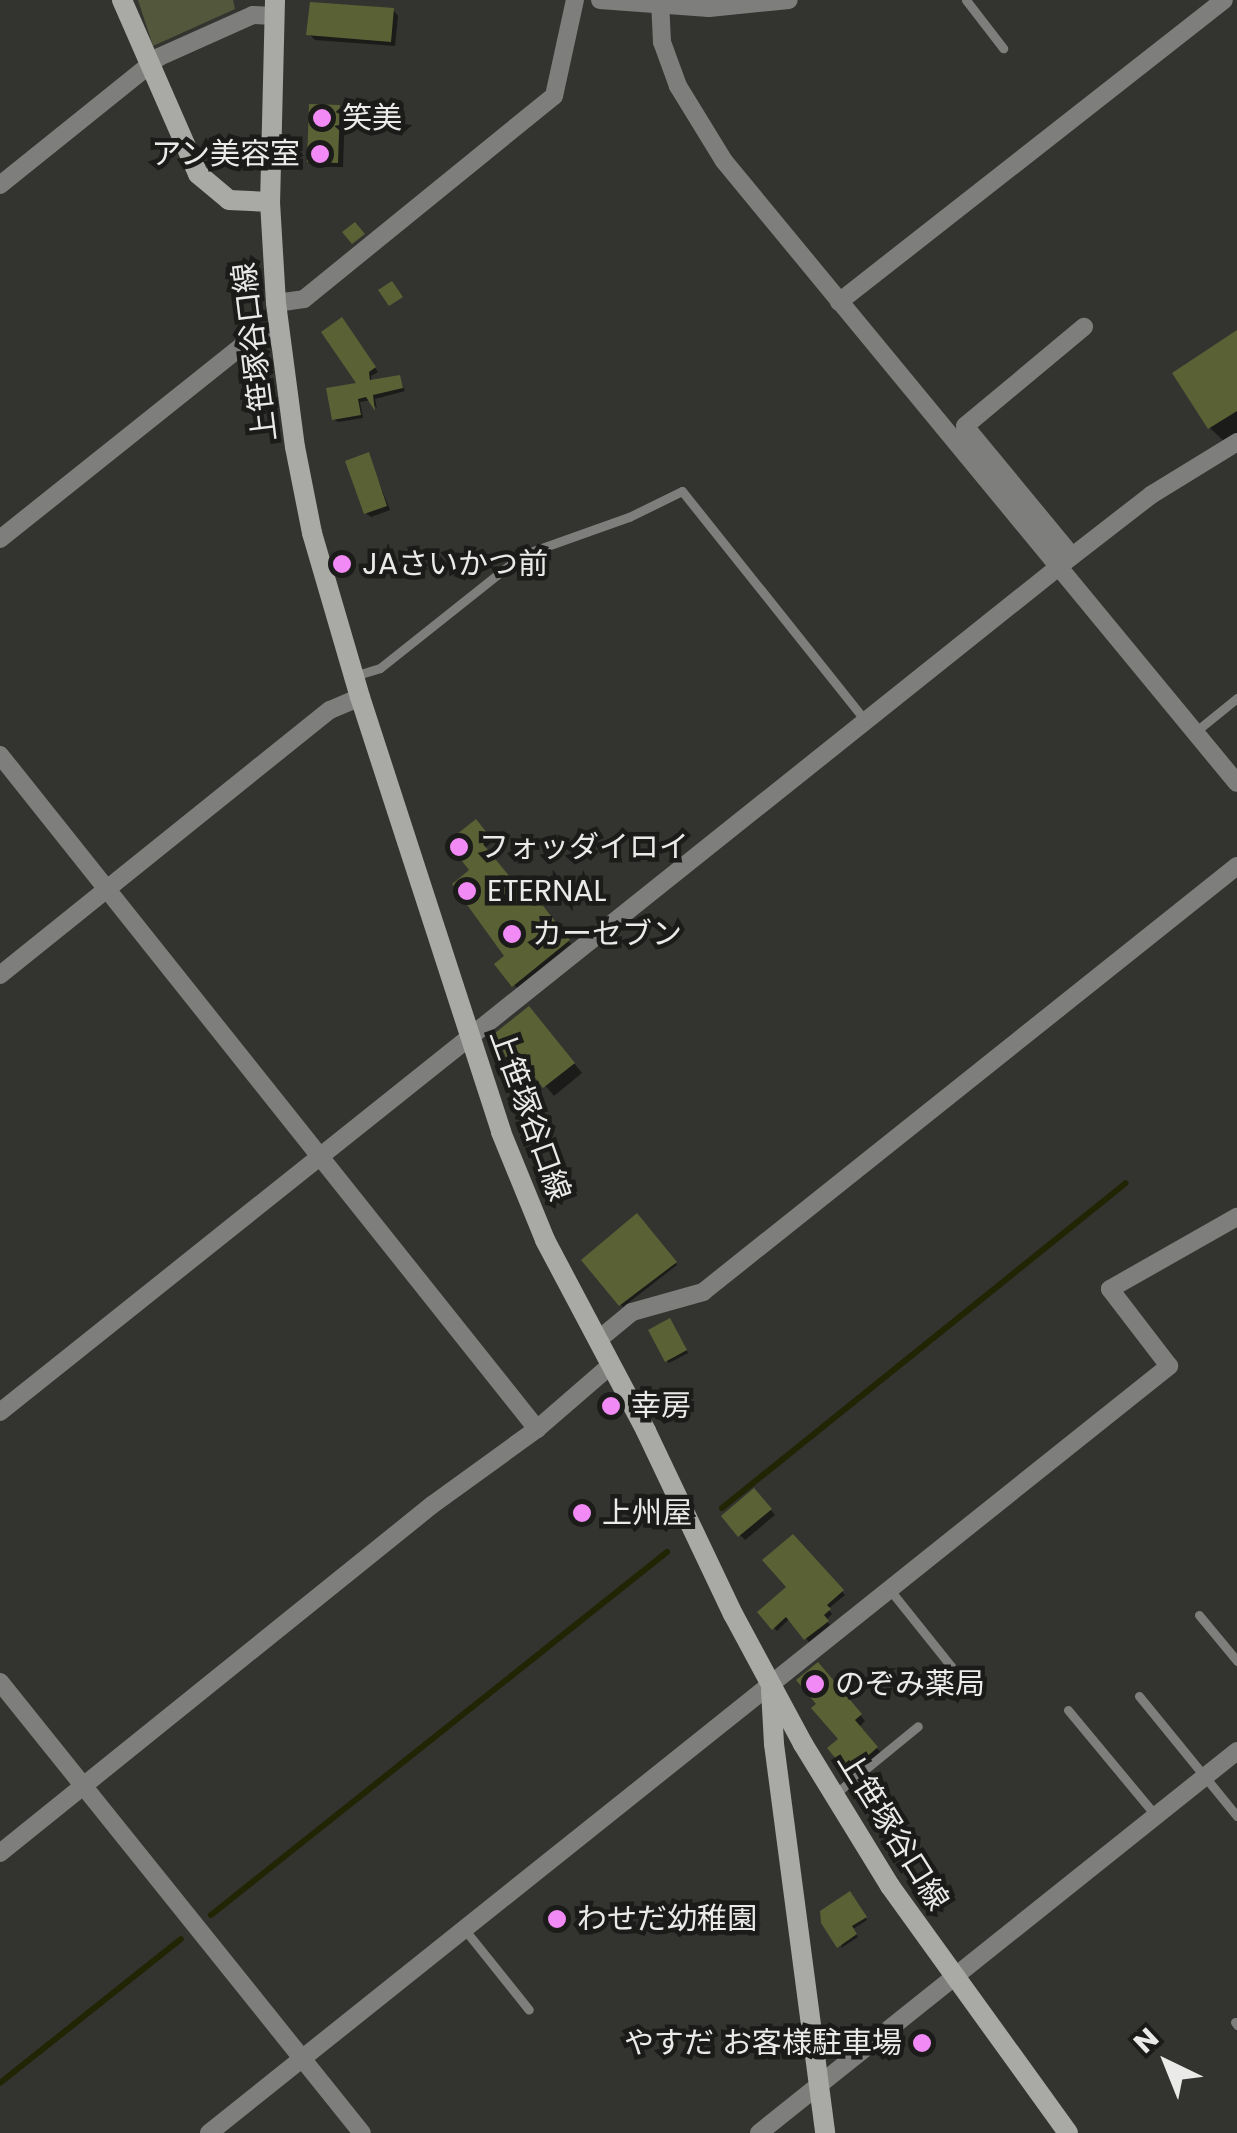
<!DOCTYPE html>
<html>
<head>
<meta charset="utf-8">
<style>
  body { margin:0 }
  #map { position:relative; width:1237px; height:2133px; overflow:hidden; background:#333430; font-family:Poppins,"Noto Sans JP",sans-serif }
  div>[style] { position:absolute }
  .green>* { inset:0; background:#53573b }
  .shadow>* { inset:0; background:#0007 }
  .stream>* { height:6px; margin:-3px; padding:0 3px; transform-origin:3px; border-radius:3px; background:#212504 }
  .building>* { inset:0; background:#5a6134 }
  .lane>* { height:9px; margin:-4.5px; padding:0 4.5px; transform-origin:4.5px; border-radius:4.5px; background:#7e7f7d }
  .street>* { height:18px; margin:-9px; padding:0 9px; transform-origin:9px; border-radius:9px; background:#7e7f7d }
  .secondary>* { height:20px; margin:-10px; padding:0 10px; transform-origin:10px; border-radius:10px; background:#a9a9a6 }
  .dots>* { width:28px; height:28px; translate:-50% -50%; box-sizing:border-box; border:5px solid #1b1b19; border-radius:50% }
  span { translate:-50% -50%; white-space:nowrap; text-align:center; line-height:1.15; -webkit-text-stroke:9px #1b1b19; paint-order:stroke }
  .poi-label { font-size:30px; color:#eaebe8 }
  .left { translate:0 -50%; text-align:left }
  .right { translate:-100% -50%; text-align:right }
  .street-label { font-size:30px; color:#eaebe8 }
  .north { position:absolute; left:1117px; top:2013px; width:100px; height:100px; -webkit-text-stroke:8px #1b1b19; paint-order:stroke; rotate:317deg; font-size:28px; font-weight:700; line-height:40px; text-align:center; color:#eaebe8 }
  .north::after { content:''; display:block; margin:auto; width:35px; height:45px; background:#eaebe8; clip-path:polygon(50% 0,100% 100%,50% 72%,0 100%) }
</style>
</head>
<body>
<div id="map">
  <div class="green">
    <div style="clip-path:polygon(138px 0,233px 0,235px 9px,153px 46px)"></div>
  </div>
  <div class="shadow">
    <div style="clip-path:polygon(393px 10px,398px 16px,395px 46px,315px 40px,309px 34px)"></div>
    <div style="clip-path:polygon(339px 107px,345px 113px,343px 167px,315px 167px,310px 161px)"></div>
    <div style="clip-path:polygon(345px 324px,378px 372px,371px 376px,372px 382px,399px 378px,405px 391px,375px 399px,377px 409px,371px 400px,360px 402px,363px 418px,338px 422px,334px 419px,360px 384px)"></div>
    <div style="clip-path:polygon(1237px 333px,1237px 441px,1229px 446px,1210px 428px)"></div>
    <div style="clip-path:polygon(368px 455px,390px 510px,371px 517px,366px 513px)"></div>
    <div style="clip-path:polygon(475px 822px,492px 842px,484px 849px,515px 886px,524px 885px,571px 944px,517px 988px,498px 964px,507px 956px,473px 870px)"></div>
    <div style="clip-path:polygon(538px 1018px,582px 1073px,554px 1096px,528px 1065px,521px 1073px,512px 1064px,498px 1034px)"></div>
    <div style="clip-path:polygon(637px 1217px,677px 1265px,623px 1307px,584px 1261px)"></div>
    <div style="clip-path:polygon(672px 1323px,688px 1353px,669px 1363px,667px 1361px)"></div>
    <div style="clip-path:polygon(760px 1497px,775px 1515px,745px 1540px,740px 1535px)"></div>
    <div style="clip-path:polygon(792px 1537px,845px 1595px,828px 1609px,832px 1614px,826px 1620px,830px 1625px,809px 1642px,790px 1618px,777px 1631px,760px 1613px,789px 1587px)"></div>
    <div style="clip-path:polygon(824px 1671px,865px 1721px,859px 1727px,882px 1754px,862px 1771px,856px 1764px,849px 1770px,831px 1749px,841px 1740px,819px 1705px)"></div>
    <div style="clip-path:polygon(852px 1896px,867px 1920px,853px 1929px,858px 1937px,841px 1948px)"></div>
  </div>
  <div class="stream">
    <div style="left:722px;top:1508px;width:518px;rotate:-38.82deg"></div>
    <div style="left:211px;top:1915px;width:583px;rotate:-38.52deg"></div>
    <div style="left:0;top:2083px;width:231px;rotate:-38.5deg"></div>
  </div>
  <div class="building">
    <div style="clip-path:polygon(310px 2px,394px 8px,391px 42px,306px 35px)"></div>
    <div style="clip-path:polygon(309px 104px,340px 105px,338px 163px,307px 162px)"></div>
    <div style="clip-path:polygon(355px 222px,365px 234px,352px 244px,342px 232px)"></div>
    <div style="clip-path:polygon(392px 281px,403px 297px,389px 306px,378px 290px)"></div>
    <div style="clip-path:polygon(342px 317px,376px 367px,369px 372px,370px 380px,400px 375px,403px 388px,373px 395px,375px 411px,366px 397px,358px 399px,361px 415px,332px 420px,326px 388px,356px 383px,321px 332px)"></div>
    <div style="clip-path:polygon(1237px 330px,1237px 411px,1208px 429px,1172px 373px)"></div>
    <div style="clip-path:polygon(369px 452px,387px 506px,364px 514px,345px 461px)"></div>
    <div style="clip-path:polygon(476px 819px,491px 838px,483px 844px,515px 883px,521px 878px,570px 940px,512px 987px,494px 964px,504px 956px,452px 884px,469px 870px,447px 842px)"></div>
    <div style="clip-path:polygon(529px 1006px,575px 1063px,543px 1088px,519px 1057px,510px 1066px,495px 1033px)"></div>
    <div style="clip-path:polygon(637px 1213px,677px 1262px,619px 1306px,581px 1260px)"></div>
    <div style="clip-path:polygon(670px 1318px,687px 1350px,665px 1362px,648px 1330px)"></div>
    <div style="clip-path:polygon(754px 1488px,772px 1509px,738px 1537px,721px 1516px)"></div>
    <div style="clip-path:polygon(793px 1534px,844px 1590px,827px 1605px,831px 1609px,824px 1615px,829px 1621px,804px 1640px,786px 1617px,772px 1630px,757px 1612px,786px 1587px,762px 1560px)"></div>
    <div style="clip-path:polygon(818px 1662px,862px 1714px,855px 1720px,878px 1747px,855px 1767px,849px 1760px,842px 1766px,827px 1748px,838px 1739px,811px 1708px,816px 1704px,796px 1680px)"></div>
    <div style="clip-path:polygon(850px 1891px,867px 1917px,852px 1926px,857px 1934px,837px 1948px,821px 1923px,820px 1911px)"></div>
  </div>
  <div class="lane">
    <div style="left:966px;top:0;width:61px;rotate:52.4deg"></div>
    <div style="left:354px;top:676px;width:27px;rotate:-17deg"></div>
    <div style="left:380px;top:668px;width:181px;rotate:-38.5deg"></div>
    <div style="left:522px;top:555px;width:114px;rotate:-19.6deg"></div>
    <div style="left:629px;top:517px;width:59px;rotate:-26.1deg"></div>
    <div style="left:682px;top:491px;width:293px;rotate:51.4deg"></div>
    <div style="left:1195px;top:732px;width:54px;rotate:-39deg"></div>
    <div style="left:890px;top:1590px;width:122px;rotate:51.3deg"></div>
    <div style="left:1199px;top:1615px;width:60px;rotate:50.4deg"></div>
    <div style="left:1139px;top:1696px;width:155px;rotate:50.8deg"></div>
    <div style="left:1068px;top:1710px;width:138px;rotate:50.3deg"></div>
    <div style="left:835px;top:1794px;width:107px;rotate:-39.3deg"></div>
    <div style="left:465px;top:1930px;width:102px;rotate:51.3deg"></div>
    <div style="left:1235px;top:2022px;width:4px;rotate:56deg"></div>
  </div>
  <div class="street">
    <div style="left:600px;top:0;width:109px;rotate:4.2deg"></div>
    <div style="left:709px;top:8px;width:80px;rotate:-5.7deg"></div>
    <div style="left:660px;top:0;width:42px;rotate:87.3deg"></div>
    <div style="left:662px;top:42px;width:47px;rotate:70deg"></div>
    <div style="left:678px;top:86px;width:88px;rotate:58.5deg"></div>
    <div style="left:724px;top:161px;width:806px;rotate:50.49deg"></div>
    <div style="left:0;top:185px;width:204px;rotate:-38.8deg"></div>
    <div style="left:159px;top:57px;width:103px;rotate:-24.1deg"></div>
    <div style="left:253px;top:15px;width:21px;rotate:3deg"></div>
    <div style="left:839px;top:302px;width:489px;rotate:-38.1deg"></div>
    <div style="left:276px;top:303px;width:28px;rotate:-8deg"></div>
    <div style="left:304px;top:299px;width:322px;rotate:-39.1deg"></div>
    <div style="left:554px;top:96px;width:98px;rotate:-77.7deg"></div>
    <div style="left:0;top:539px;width:319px;rotate:-38.6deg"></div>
    <div style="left:249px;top:340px;width:31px;rotate:-4deg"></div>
    <div style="left:1072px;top:556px;width:168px;rotate:-129.5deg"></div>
    <div style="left:965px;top:426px;width:155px;rotate:-39.8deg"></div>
    <div style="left:0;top:755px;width:862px;rotate:51.45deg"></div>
    <div style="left:0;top:975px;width:423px;rotate:-38.8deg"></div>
    <div style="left:330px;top:710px;width:33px;rotate:-23deg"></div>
    <div style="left:598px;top:1340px;width:44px;rotate:-39.5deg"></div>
    <div style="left:632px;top:1312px;width:74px;rotate:-15.7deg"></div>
    <div style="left:703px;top:1292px;width:683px;rotate:-38.58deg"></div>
    <div style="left:0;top:1412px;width:1364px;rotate:-38.6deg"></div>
    <div style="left:1066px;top:561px;width:108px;rotate:-37.8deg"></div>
    <div style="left:1151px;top:495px;width:101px;rotate:-31.6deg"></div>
    <div style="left:0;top:1682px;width:578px;rotate:51.25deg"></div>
    <div style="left:0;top:1853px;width:555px;rotate:-38.85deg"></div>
    <div style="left:432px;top:1505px;width:130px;rotate:-35.9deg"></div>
    <div style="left:537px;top:1429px;width:98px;rotate:-40.9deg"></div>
    <div style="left:209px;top:2133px;width:1229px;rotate:-38.62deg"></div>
    <div style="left:1169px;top:1366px;width:97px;rotate:-127.5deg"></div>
    <div style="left:1110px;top:1289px;width:146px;rotate:-29.6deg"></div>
    <div style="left:759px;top:2133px;width:612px;rotate:-38.63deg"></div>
  </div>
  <div class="secondary">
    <div style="left:122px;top:0;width:190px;rotate:66.4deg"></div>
    <div style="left:198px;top:174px;width:40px;rotate:40deg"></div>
    <div style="left:229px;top:200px;width:41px;rotate:2.8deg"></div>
    <div style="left:275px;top:0;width:202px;rotate:91.4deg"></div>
    <div style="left:270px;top:202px;width:101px;rotate:86.6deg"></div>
    <div style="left:276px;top:303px;width:145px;rotate:82.5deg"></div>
    <div style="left:295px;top:447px;width:88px;rotate:78.8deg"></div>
    <div style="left:312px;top:533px;width:171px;rotate:73.7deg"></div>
    <div style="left:360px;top:697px;width:457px;rotate:72deg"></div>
    <div style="left:501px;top:1132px;width:117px;rotate:67.8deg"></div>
    <div style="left:545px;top:1240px;width:216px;rotate:62.1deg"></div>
    <div style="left:646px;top:1431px;width:203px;rotate:64.6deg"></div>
    <div style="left:733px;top:1614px;width:148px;rotate:61.7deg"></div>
    <div style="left:803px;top:1744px;width:167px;rotate:58.5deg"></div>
    <div style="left:890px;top:1886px;width:304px;rotate:54.2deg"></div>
    <div style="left:771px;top:1690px;width:54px;rotate:86.8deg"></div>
    <div style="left:774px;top:1744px;width:392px;rotate:82.5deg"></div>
  </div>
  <div class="dots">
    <div style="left:322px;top:118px;background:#f18af4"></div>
    <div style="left:320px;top:154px;background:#f18af4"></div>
    <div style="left:342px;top:564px;background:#f18af4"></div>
    <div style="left:459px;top:847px;background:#f18af4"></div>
    <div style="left:467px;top:891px;background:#f18af4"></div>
    <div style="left:512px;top:934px;background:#f18af4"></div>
    <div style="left:611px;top:1406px;background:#f18af4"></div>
    <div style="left:582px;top:1513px;background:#f18af4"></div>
    <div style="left:815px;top:1684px;background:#f18af4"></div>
    <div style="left:557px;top:1919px;background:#f18af4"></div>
    <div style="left:922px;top:2043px;background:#f18af4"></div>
  </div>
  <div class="poi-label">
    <span class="left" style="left:342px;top:118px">笑美</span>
    <span class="right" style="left:300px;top:154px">アン美容室</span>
    <span class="left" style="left:362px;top:564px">JAさいかつ前</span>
    <span class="left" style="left:479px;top:847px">フォッダイロイ</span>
    <span class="left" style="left:487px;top:891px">ETERNAL</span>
    <span class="left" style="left:532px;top:934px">カーセブン</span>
    <span class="left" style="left:631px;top:1406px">幸房</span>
    <span class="left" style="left:602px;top:1513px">上州屋</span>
    <span class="left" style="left:835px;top:1684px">のぞみ薬局</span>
    <span class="left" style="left:577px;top:1919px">わせだ幼稚園</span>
    <span class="right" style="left:902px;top:2043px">やすだ お客様駐車場</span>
  </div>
  <div class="street-label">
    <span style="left:255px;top:352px;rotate:-97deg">上笹塚谷口線</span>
    <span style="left:530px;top:1115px;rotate:70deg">上笹塚谷口線</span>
    <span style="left:893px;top:1831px;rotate:58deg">上笹塚谷口線</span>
  </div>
  <div class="north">N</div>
</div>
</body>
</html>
